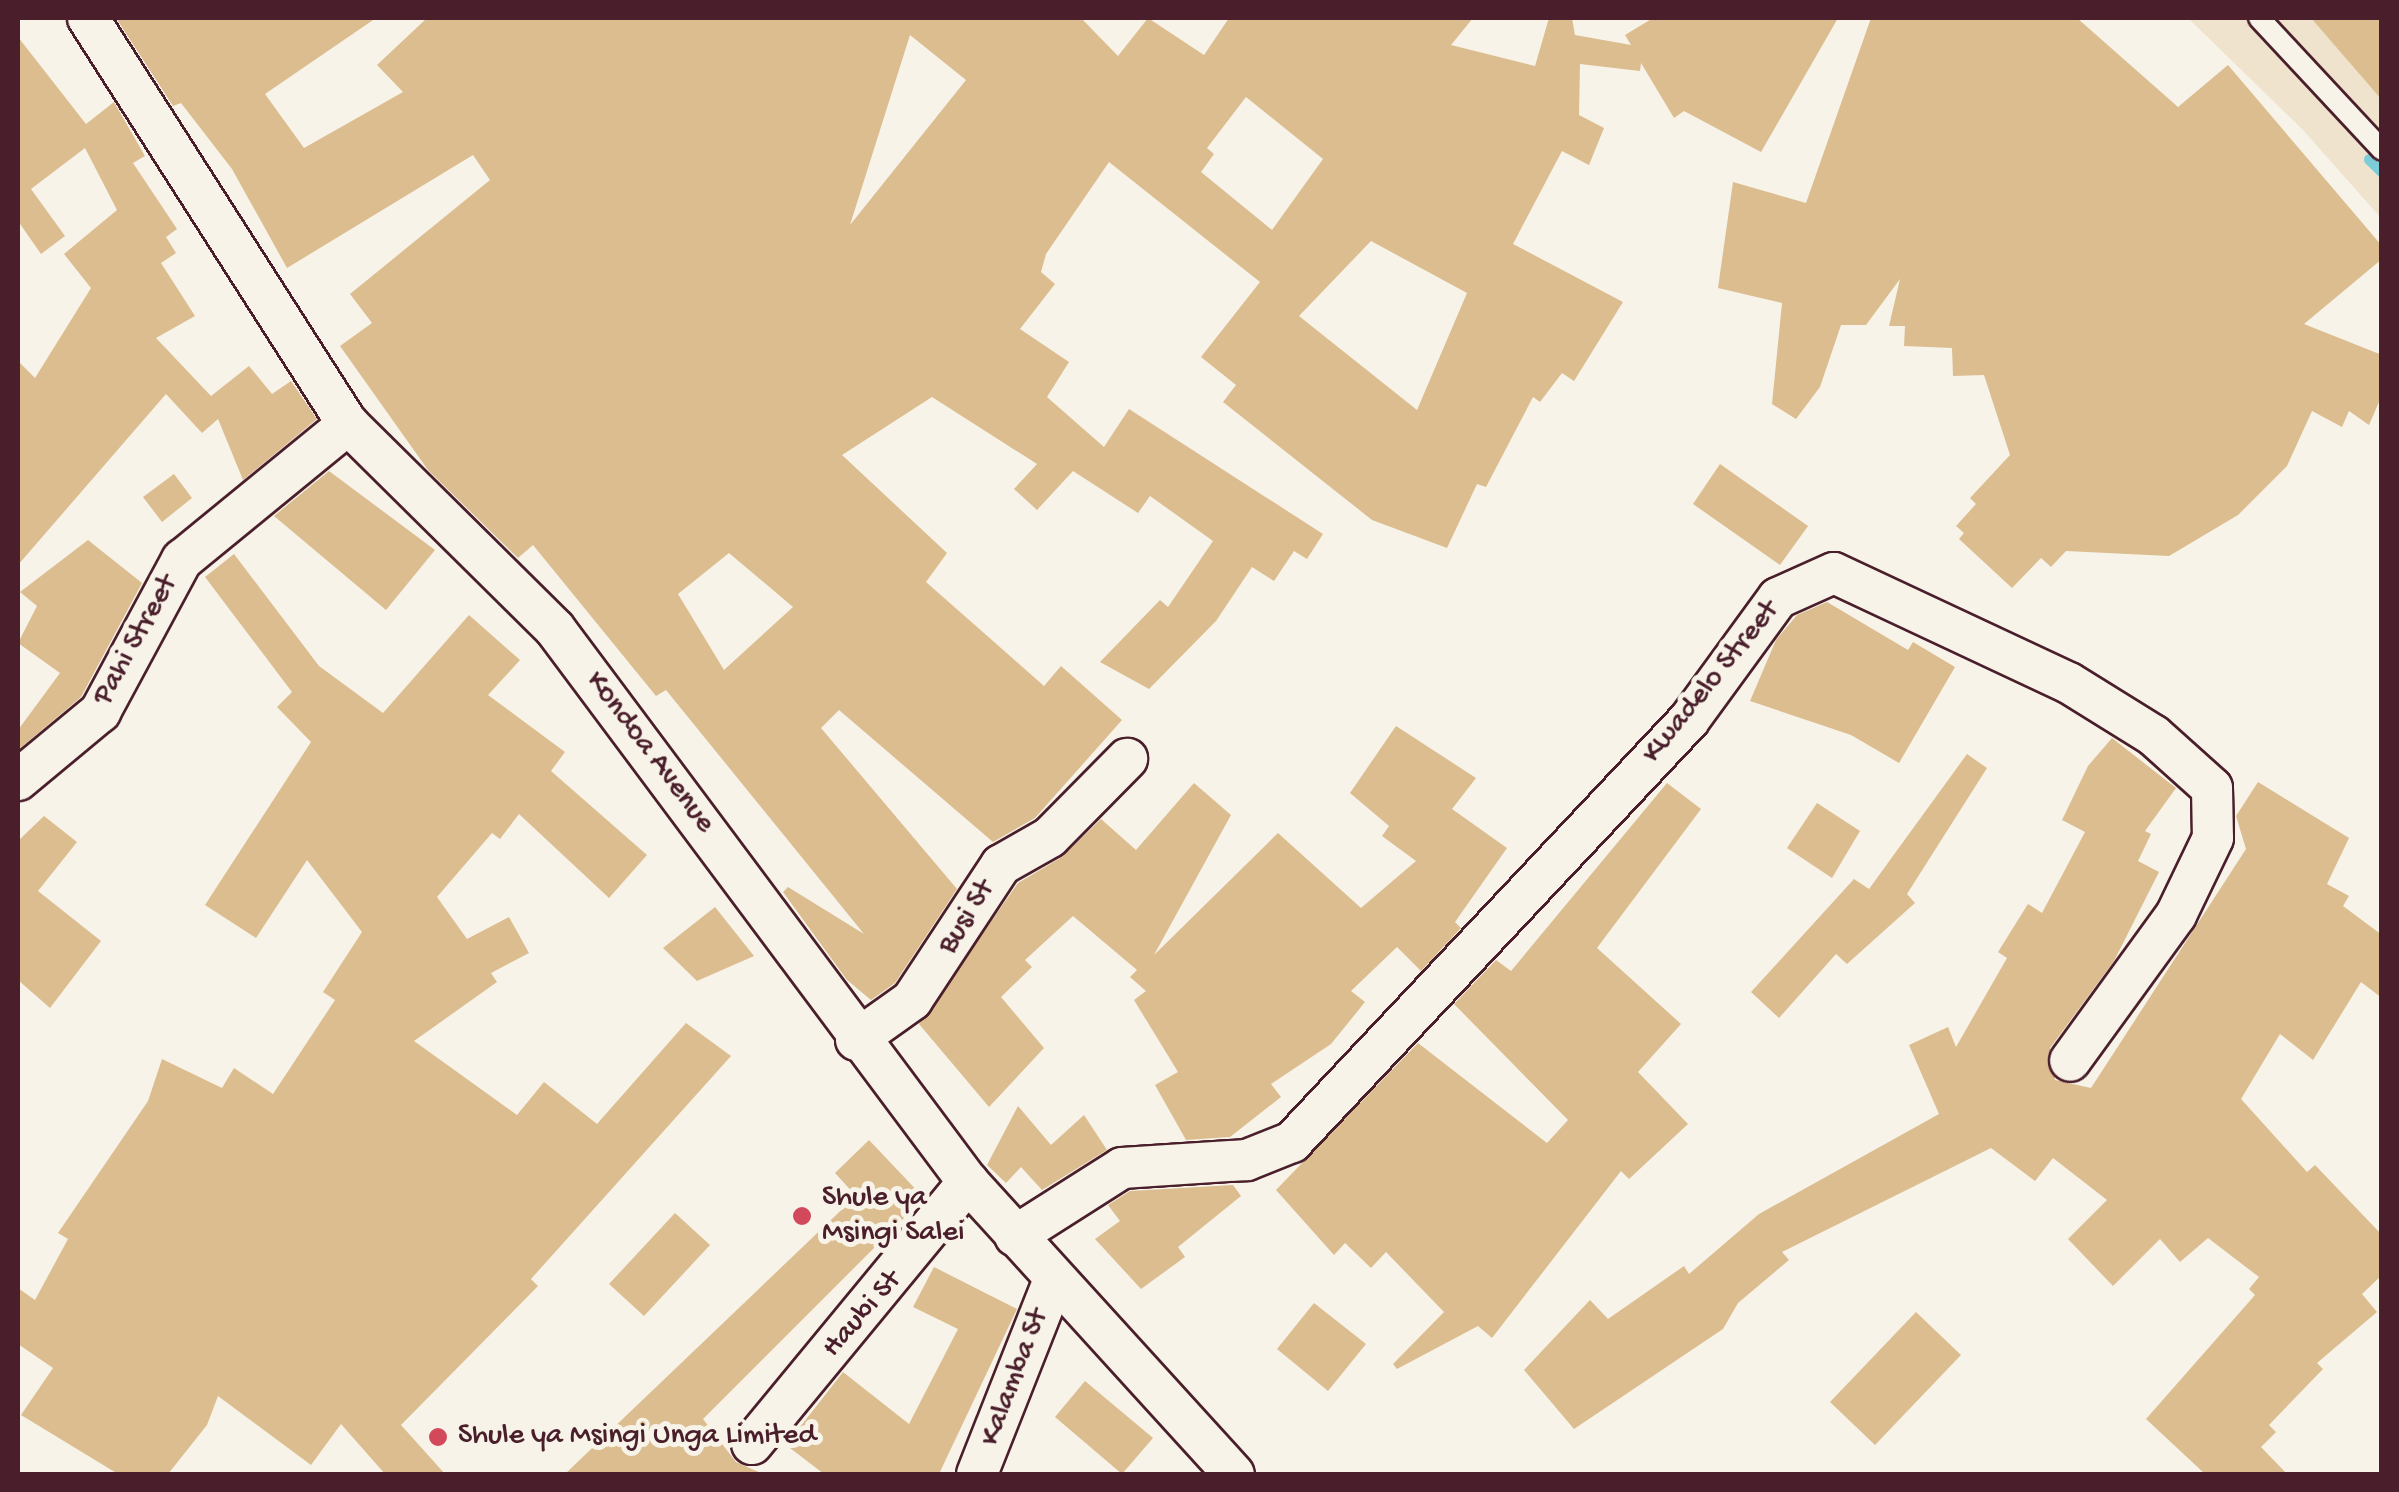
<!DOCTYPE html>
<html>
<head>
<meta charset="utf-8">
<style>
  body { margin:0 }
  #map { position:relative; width:2399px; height:1492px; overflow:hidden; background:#f7f3e8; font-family:"Gochi Hand",sans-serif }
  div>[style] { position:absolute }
  .built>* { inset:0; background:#efe3ce }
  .stream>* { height:11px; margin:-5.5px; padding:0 5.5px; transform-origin:5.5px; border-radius:5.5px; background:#7dcdd9 }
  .building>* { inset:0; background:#dcbd90 }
  .roads { filter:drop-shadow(2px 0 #4a1f2b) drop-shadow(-2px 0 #4a1f2b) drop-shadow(0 2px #4a1f2b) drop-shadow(0 -2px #4a1f2b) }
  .service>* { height:20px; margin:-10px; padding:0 10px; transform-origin:10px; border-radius:10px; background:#f7f3e8 }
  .minor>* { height:40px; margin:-20px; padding:0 20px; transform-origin:20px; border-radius:20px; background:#f7f3e8 }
  .dots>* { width:28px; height:28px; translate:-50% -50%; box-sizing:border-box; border:5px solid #f7f3e8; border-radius:50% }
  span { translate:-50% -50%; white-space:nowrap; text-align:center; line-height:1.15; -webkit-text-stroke:10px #f7f3e8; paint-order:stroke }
  .street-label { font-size:30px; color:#4a1f2b }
  .poi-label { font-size:30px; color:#4a1f2b }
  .left { translate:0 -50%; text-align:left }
  .frame { position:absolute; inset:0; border:20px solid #4a1f2b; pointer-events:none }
</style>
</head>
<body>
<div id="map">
  <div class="built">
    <div style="clip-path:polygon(2188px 18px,2381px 18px,2381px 218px,2303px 130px)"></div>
  </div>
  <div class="stream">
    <div style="left:2369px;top:159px;width:18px;rotate:45deg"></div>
  </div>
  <div class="building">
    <div style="clip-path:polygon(evenodd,116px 18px,376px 18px,265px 94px,304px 148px,403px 92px,377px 65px,427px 18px,1081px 18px,1118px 56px,1148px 18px,1204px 55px,1229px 18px,1473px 18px,1451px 45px,1535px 66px,1549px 18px,1572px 18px,1575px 35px,1631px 45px,1625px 35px,1653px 18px,1838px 18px,1761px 152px,1684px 111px,1674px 118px,1641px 63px,1640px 71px,1580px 64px,1579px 115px,1604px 128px,1589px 165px,1562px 151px,1513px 244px,1623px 302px,1574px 381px,1562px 373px,1540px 402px,1533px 397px,1486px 487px,1477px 484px,1447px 548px,1372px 520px,1223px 402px,1236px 385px,1201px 357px,1260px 282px,1109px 162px,1046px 254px,1041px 272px,1055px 284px,1020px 329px,1069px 362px,1047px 397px,1104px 447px,1129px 409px,1323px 534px,1307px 559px,1294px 551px,1274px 581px,1252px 567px,1216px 621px,1149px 689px,1100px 662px,1160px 600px,1168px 607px,1213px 541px,1150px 496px,1138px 513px,1073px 471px,1037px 510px,1014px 489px,1037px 464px,932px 397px,842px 455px,947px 553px,926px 582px,1044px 686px,1061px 666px,1122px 720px,1035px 818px,993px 842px,839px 710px,821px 728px,957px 889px,895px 983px,871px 1000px,847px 980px,783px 892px,788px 887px,864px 934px,666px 690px,656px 696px,533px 545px,518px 558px,428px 470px,340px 346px,372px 323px,350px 294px,490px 180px,473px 155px,287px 268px,232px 169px,181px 103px,173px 106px,116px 18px,910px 35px,966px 80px,850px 225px,910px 35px,116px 18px,1246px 97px,1323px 159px,1272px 230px,1201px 172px,1214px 154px,1207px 148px,1246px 97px,116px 18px,1371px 241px,1467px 293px,1417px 410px,1299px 316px,1371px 241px,116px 18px,729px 553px,793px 607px,724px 670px,678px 594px,729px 553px)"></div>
    <div style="clip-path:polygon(1871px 18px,2077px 18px,2178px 107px,2228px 65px,2382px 246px,2382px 259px,2304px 324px,2382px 355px,2382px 395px,2369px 425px,2349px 411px,2342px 427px,2312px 411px,2287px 466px,2238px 515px,2169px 556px,2066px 551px,2051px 567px,2041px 558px,2012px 588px,1959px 539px,1964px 533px,1956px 526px,1976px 504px,1970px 498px,2010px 455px,1984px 375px,1953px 376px,1952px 348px,1904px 346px,1905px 326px,1889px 326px,1900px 279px,1866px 325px,1841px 325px,1820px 387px,1796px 419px,1772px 404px,1782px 303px,1718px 288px,1733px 182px,1806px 203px)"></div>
    <div style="clip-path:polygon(2311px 18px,2382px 18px,2382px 100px)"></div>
    <div style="clip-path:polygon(18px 37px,86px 124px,114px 102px,145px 156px,133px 163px,177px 229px,166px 237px,176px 253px,161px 263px,195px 316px,156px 338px,211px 396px,249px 366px,272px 394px,291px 381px,317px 419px,243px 480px,218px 419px,202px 433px,166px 394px,18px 565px,18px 361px,35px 378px,91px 288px,64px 254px,117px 210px,85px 148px,31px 189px,65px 236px,41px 254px,18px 221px)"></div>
    <div style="clip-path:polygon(1720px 464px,1808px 526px,1780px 565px,1693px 504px)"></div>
    <div style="clip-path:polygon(329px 471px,435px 550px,386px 610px,274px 516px)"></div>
    <div style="clip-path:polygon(174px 474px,192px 498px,162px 522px,143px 497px)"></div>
    <div style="clip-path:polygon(88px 540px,142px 583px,81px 697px,18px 750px,18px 730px,60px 673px,18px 643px,37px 606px,20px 592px)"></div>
    <div style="clip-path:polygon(234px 554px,319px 666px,383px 713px,469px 615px,520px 660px,488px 695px,565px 752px,551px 771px,647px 855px,609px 898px,519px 814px,500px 839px,492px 833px,437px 897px,467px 939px,509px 917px,529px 953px,491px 973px,497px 982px,414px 1041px,517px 1115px,544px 1082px,597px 1124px,686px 1023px,731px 1056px,531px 1279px,538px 1286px,401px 1425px,445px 1474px,385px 1474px,341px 1424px,311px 1465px,218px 1396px,207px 1425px,168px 1474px,118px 1474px,21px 1415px,53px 1368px,18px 1344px,18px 1288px,35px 1300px,68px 1239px,58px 1233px,148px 1101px,162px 1059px,222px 1088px,234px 1068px,273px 1094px,335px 1000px,323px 992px,362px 932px,307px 860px,256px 938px,205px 905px,311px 742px,277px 707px,292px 692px,205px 577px)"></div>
    <div style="clip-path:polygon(1827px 602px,1908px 650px,1913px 642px,1955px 667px,1899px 763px,1851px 735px,1750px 701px,1776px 640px,1797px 615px)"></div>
    <div style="clip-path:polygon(1396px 726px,1476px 778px,1452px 809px,1507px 848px,1455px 922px,1461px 928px,1421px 971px,1397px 947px,1351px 991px,1365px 1002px,1331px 1044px,1271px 1084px,1281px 1097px,1230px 1137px,1186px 1140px,1155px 1085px,1178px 1072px,1134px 1000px,1146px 991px,1130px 977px,1137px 970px,1073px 916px,1025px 960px,1032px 967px,1001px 997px,1044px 1048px,989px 1107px,919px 1024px,1018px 883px,1062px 857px,1101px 819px,1136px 850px,1194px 783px,1231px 815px,1154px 955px,1278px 833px,1361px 908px,1416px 861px,1382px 836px,1389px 826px,1350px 793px)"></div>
    <div style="clip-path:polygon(2112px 738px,2176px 788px,2145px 831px,2151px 834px,2138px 861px,2159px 872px,2114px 961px,2050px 1048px,2055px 1080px,2091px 1088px,2246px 849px,2236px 816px,2258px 782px,2349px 838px,2327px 884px,2349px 896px,2343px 906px,2382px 935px,2382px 998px,2361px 982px,2313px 1060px,2280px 1034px,2241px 1099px,2307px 1172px,2315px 1165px,2382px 1235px,2382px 1275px,2362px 1294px,2377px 1312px,2317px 1363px,2323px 1369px,2269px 1425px,2276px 1432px,2261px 1447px,2287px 1474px,2205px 1474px,2146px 1419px,2255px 1295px,2249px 1289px,2259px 1277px,2208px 1238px,2180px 1262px,2160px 1239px,2113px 1286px,2068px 1239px,2107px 1200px,2053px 1158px,2035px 1181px,1991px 1148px,1782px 1252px,1789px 1260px,1738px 1303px,1723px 1329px,1574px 1429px,1524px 1370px,1590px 1300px,1608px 1319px,1684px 1266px,1689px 1274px,1759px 1214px,1939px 1114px,1909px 1045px,1948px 1027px,1956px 1047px,2007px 958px,1998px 952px,2028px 904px,2042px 913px,2085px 832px,2062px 820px,2088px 766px)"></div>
    <div style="clip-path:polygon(1967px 754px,1987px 768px,1907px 894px,1915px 903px,1847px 964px,1836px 954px,1779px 1018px,1751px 992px,1854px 879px,1869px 889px)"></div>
    <div style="clip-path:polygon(1667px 783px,1701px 809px,1597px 948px,1681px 1024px,1638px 1072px,1688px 1124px,1629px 1179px,1621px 1171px,1492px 1338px,1478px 1326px,1397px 1369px,1393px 1364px,1444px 1312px,1386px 1252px,1371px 1268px,1345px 1243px,1334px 1255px,1276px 1190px,1418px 1043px,1547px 1143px,1568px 1120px,1454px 1004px,1496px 960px,1511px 971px)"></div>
    <div style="clip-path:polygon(1817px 803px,1860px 831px,1832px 878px,1787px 848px)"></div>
    <div style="clip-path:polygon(44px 816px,77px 842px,38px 891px,101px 941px,50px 1008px,18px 980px,18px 841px)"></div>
    <div style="clip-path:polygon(715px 907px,754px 956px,697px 981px,663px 948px)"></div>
    <div style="clip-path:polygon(1018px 1106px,1051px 1145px,1084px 1115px,1107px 1150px,1042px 1190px,1021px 1167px,1006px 1183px,987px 1165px)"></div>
    <div style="clip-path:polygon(869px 1140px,924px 1198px,703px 1419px,736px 1462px,763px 1474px,565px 1474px,856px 1196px,835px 1173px)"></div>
    <div style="clip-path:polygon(1233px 1185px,1241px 1196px,1178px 1247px,1185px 1257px,1141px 1289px,1095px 1239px,1120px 1221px,1108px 1205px,1130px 1191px)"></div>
    <div style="clip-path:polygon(675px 1213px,710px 1245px,644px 1316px,609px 1284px)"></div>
    <div style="clip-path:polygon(934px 1267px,1017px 1309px,939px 1474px,824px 1474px,786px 1445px,843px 1372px,909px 1424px,958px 1329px,913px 1307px)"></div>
    <div style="clip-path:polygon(1314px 1303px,1366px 1344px,1328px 1391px,1277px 1349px)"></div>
    <div style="clip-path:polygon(1916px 1312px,1961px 1355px,1875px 1445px,1830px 1402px)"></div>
    <div style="clip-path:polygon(1085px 1381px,1153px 1438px,1122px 1474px,1055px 1417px)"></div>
  </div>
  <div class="roads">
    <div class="service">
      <div style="left:2259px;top:18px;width:180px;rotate:47deg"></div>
    </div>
    <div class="minor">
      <div style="left:88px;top:18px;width:482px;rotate:57.4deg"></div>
      <div style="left:348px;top:424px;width:291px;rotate:44.7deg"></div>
      <div style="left:555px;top:629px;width:690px;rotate:53.25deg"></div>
      <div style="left:968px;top:1182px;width:395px;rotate:47.7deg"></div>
      <div style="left:18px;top:780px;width:107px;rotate:-39.7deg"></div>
      <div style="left:100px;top:712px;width:173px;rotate:-61.7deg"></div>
      <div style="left:182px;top:560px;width:215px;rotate:-39.3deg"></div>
      <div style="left:856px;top:1040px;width:69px;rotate:-35.5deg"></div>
      <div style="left:912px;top:1000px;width:162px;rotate:-56.6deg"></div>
      <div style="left:1001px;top:865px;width:56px;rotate:-29.7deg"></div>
      <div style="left:1050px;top:837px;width:110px;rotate:-45.4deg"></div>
      <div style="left:1015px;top:1236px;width:127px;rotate:-32.4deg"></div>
      <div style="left:1122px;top:1168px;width:125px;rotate:-3.7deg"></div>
      <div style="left:1247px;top:1160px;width:48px;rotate:-21.8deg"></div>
      <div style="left:1292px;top:1142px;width:579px;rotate:-46.75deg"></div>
      <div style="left:1689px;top:720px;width:151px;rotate:-53.9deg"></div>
      <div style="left:1778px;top:598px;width:61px;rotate:-24.1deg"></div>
      <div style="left:1834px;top:573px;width:259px;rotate:25.1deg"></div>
      <div style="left:2069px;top:683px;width:99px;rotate:31.8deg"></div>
      <div style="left:2153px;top:735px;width:79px;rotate:41.9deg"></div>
      <div style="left:2212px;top:788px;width:50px;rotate:88.9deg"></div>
      <div style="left:2213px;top:838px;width:85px;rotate:115.7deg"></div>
      <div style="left:2176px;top:915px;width:180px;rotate:126deg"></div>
      <div style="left:752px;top:1444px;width:340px;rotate:-50.5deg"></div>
      <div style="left:977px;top:1474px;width:209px;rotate:-68.4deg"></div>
    </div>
  </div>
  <div class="dots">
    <div style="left:802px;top:1216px;background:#d1495b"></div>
    <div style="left:438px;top:1437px;background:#d1495b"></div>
  </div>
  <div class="street-label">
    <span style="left:137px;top:641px;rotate:-61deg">Pahi Street</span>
    <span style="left:1712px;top:683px;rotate:-51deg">Kwadelo Street</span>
    <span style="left:649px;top:753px;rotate:53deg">Kondoa Avenue</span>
    <span style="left:968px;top:918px;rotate:-58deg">Busi St</span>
    <span style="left:863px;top:1315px;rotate:-49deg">Haubi St</span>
    <span style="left:1016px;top:1378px;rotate:-69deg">Kalamba St</span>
  </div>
  <div class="poi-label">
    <span class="left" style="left:822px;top:1216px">Shule ya<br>Msingi Salei</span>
    <span class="left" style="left:458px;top:1437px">Shule ya Msingi Unga Limited</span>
  </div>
  <div class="frame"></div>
</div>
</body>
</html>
